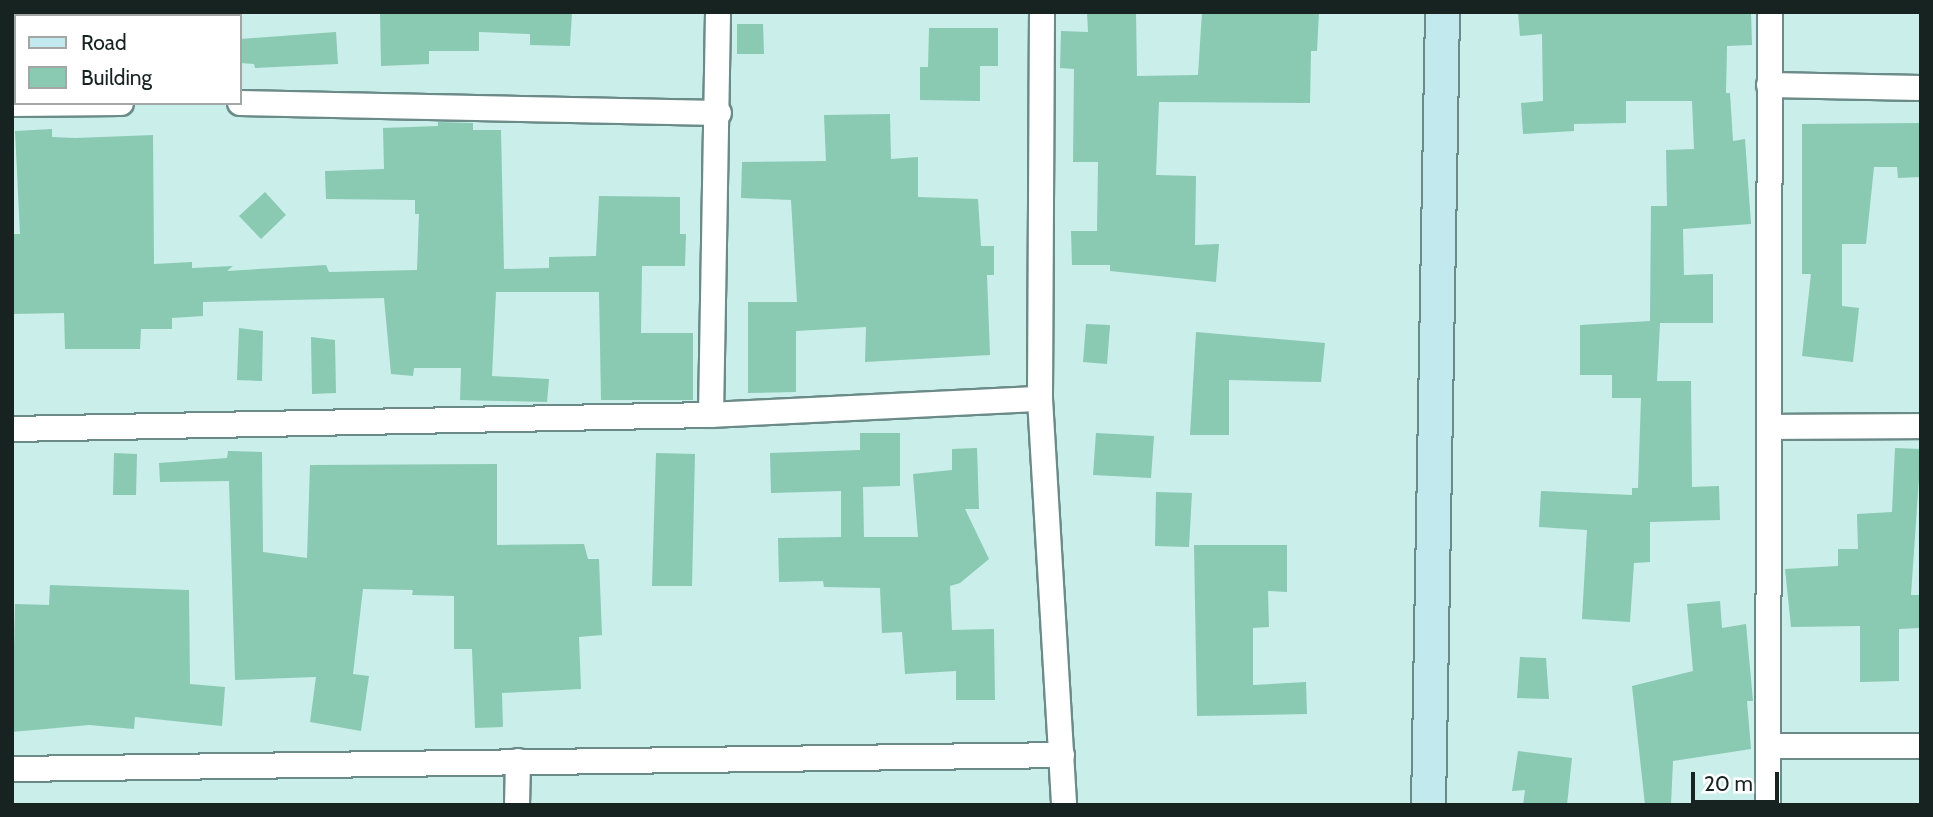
<!DOCTYPE html>
<html>
<head>
<meta charset="utf-8">
<style>
  body { margin:0 }
  #map { position:relative; width:1933px; height:817px; overflow:hidden; background:#caeeea; font-family:Cabin,sans-serif }
  div>[style] { position:absolute }
  .building>* { inset:0; background:#8ac9b2 }
  .roads { filter:drop-shadow(2px 0 #6b8b88) drop-shadow(-2px 0 #6b8b88) drop-shadow(0 2px #6b8b88) drop-shadow(0 -2px #6b8b88) }
  .street>* { height:24px; margin:-12px; padding:0 12px; transform-origin:12px; border-radius:12px; background:#fff }
  .secondary>* { height:33px; margin:-16.5px; padding:0 16.5px; transform-origin:16.5px; border-radius:16.5px; background:#c1e9ee }
  span { translate:-50% -50%; white-space:nowrap; text-align:center; line-height:1.15; -webkit-text-stroke:5px #fff; paint-order:stroke }
  .frame { position:absolute; inset:0; border:14px solid #162321; pointer-events:none }
  .legend { position:absolute; left:14px; top:14px; width:228px; height:91px; box-sizing:border-box; background:#fff; border:2px solid #a2a7a6; margin:0; padding:9px 12px; list-style:none; font-size:21px; color:#162321 }
  .legend li { display:flex; align-items:center; gap:14px; height:35px }
  .legend b { width:35px; border:2px solid #a2a7a6 }
  .scale { position:absolute; left:1691px; top:772px; width:88px; height:32px; box-sizing:border-box; border:4px solid #162321; border-top:0; padding-left:9px; font-size:21px; line-height:24px; white-space:nowrap; color:#162321; -webkit-text-stroke:5px #fff; paint-order:stroke }
</style>
</head>
<body>
<div id="map">
  <div class="building">
    <div style="clip-path:polygon(380px 12px,572px 12px,570px 46px,530px 45px,530px 34px,479px 32px,479px 51px,429px 51px,429px 64px,381px 66px)"></div>
    <div style="clip-path:polygon(1087px 12px,1136px 12px,1137px 76px,1198px 75px,1202px 12px,1319px 12px,1317px 51px,1311px 51px,1310px 103px,1159px 102px,1156px 175px,1196px 176px,1195px 245px,1219px 244px,1216px 282px,1110px 271px,1110px 265px,1072px 265px,1071px 231px,1097px 231px,1098px 162px,1073px 162px,1074px 69px,1060px 68px,1061px 31px,1088px 32px)"></div>
    <div style="clip-path:polygon(1518px 12px,1751px 12px,1752px 45px,1727px 46px,1726px 93px,1730px 93px,1733px 141px,1745px 139px,1751px 224px,1683px 229px,1684px 275px,1713px 274px,1713px 323px,1660px 323px,1657px 381px,1691px 381px,1692px 487px,1719px 486px,1720px 520px,1650px 522px,1650px 562px,1634px 563px,1630px 622px,1582px 619px,1587px 530px,1539px 527px,1541px 491px,1632px 495px,1632px 488px,1638px 488px,1641px 398px,1612px 398px,1612px 375px,1580px 375px,1580px 325px,1650px 321px,1651px 206px,1667px 206px,1666px 150px,1694px 149px,1692px 101px,1626px 101px,1626px 123px,1574px 124px,1574px 131px,1523px 134px,1521px 103px,1543px 101px,1542px 34px,1520px 36px)"></div>
    <div style="clip-path:polygon(737px 24px,763px 24px,764px 54px,737px 54px)"></div>
    <div style="clip-path:polygon(929px 28px,998px 28px,998px 66px,980px 66px,980px 101px,920px 100px,920px 67px,928px 67px)"></div>
    <div style="clip-path:polygon(336px 32px,338px 64px,255px 68px,254px 64px,240px 63px,240px 39px)"></div>
    <div style="clip-path:polygon(890px 114px,891px 159px,918px 157px,918px 197px,978px 199px,981px 246px,994px 246px,994px 275px,987px 275px,990px 355px,865px 362px,866px 327px,796px 331px,796px 392px,748px 393px,748px 302px,797px 302px,791px 200px,741px 198px,742px 162px,826px 161px,824px 115px)"></div>
    <div style="clip-path:polygon(438px 122px,473px 123px,473px 130px,501px 130px,504px 269px,549px 268px,549px 257px,596px 256px,599px 196px,680px 197px,680px 234px,686px 234px,685px 266px,642px 266px,641px 333px,693px 333px,693px 400px,601px 400px,599px 292px,496px 292px,492px 376px,549px 379px,547px 402px,460px 400px,461px 368px,414px 368px,413px 376px,391px 374px,384px 298px,203px 302px,203px 316px,172px 318px,172px 329px,141px 329px,140px 349px,65px 349px,64px 313px,12px 314px,12px 234px,20px 234px,15px 131px,52px 129px,52px 137px,75px 138px,153px 135px,154px 264px,192px 262px,192px 268px,233px 266px,227px 271px,326px 265px,329px 272px,417px 270px,419px 214px,415px 214px,415px 200px,326px 199px,325px 171px,384px 169px,383px 128px,438px 126px)"></div>
    <div style="clip-path:polygon(1921px 123px,1921px 177px,1898px 178px,1897px 167px,1874px 167px,1866px 244px,1842px 244px,1842px 306px,1859px 308px,1853px 362px,1802px 356px,1811px 274px,1802px 274px,1802px 124px)"></div>
    <div style="clip-path:polygon(265px 192px,286px 215px,261px 239px,239px 216px)"></div>
    <div style="clip-path:polygon(1086px 324px,1110px 325px,1107px 364px,1083px 362px)"></div>
    <div style="clip-path:polygon(239px 328px,263px 331px,262px 381px,237px 380px)"></div>
    <div style="clip-path:polygon(1196px 332px,1325px 343px,1321px 382px,1229px 380px,1229px 435px,1190px 435px)"></div>
    <div style="clip-path:polygon(311px 337px,335px 340px,336px 393px,312px 394px)"></div>
    <div style="clip-path:polygon(860px 433px,900px 433px,900px 486px,863px 487px,864px 537px,918px 537px,913px 474px,952px 470px,952px 449px,977px 448px,979px 509px,965px 509px,989px 559px,960px 583px,950px 586px,952px 630px,994px 629px,995px 700px,956px 700px,956px 671px,905px 674px,902px 632px,882px 633px,880px 588px,824px 587px,823px 581px,779px 582px,778px 538px,841px 537px,841px 491px,771px 493px,770px 453px,860px 450px)"></div>
    <div style="clip-path:polygon(1096px 433px,1154px 436px,1151px 478px,1093px 475px)"></div>
    <div style="clip-path:polygon(1895px 448px,1921px 449px,1911px 595px,1921px 595px,1921px 628px,1899px 629px,1899px 681px,1860px 682px,1860px 626px,1791px 627px,1785px 569px,1838px 566px,1838px 549px,1858px 549px,1857px 514px,1892px 512px)"></div>
    <div style="clip-path:polygon(228px 451px,262px 452px,263px 552px,307px 558px,310px 465px,497px 464px,497px 545px,584px 544px,588px 559px,599px 559px,602px 635px,579px 637px,581px 689px,502px 693px,503px 727px,475px 728px,472px 649px,454px 649px,454px 596px,412px 595px,413px 590px,363px 589px,353px 674px,369px 676px,361px 731px,310px 722px,316px 677px,235px 680px,229px 481px,160px 482px,159px 463px,227px 458px)"></div>
    <div style="clip-path:polygon(114px 453px,137px 454px,136px 495px,113px 495px)"></div>
    <div style="clip-path:polygon(656px 453px,695px 454px,692px 586px,652px 586px)"></div>
    <div style="clip-path:polygon(1156px 492px,1192px 493px,1189px 547px,1155px 546px)"></div>
    <div style="clip-path:polygon(1194px 545px,1287px 545px,1287px 592px,1268px 591px,1269px 627px,1253px 628px,1253px 685px,1306px 682px,1307px 714px,1197px 716px)"></div>
    <div style="clip-path:polygon(50px 585px,189px 590px,190px 684px,225px 687px,222px 726px,135px 717px,134px 729px,89px 725px,12px 732px,15px 604px,49px 605px)"></div>
    <div style="clip-path:polygon(1720px 601px,1722px 628px,1746px 624px,1753px 701px,1747px 701px,1751px 749px,1673px 761px,1671px 805px,1645px 805px,1632px 686px,1693px 671px,1687px 604px)"></div>
    <div style="clip-path:polygon(1520px 657px,1546px 658px,1549px 699px,1517px 698px)"></div>
    <div style="clip-path:polygon(1518px 751px,1572px 758px,1567px 805px,1523px 805px,1525px 790px,1512px 791px)"></div>
  </div>
  <div class="roads">
    <div class="street">
      <div style="left:1042px;top:12px;width:387px;rotate:90.3deg"></div>
      <div style="left:1040px;top:399px;width:407px;rotate:86.6deg"></div>
      <div style="left:212px;top:16px;width:4px;rotate:-90deg"></div>
      <div style="left:1769px;top:85px;width:152px;rotate:1.1deg"></div>
      <div style="left:240px;top:103px;width:479px;rotate:1.2deg"></div>
      <div style="left:12px;top:104px;width:109px;rotate:-0.5deg"></div>
      <div style="left:711px;top:415px;width:403px;rotate:-89deg"></div>
      <div style="left:1772px;top:427px;width:149px;rotate:-0.4deg"></div>
      <div style="left:12px;top:429px;width:699px;rotate:-1.15deg"></div>
      <div style="left:711px;top:415px;width:329px;rotate:-2.8deg"></div>
      <div style="left:1769px;top:746px;width:152px"></div>
      <div style="left:12px;top:769px;width:1050px;rotate:-0.76deg"></div>
      <div style="left:517px;top:805px;width:44px;rotate:-88.7deg"></div>
      <div style="left:1768px;top:805px;width:793px;rotate:-89.86deg"></div>
    </div>
    <div class="secondary">
      <div style="left:1428px;top:805px;width:793px;rotate:-88.99deg"></div>
    </div>
  </div>
  <div class="frame"></div>
  <ul class="legend">
  <li><b style="height:9px;background:#c1e9ee"></b>Road</li>
  <li><b style="height:19px;background:#8ac9b2"></b>Building</li>
  </ul>
  <div class="scale">20 m</div>
</div>
</body>
</html>
